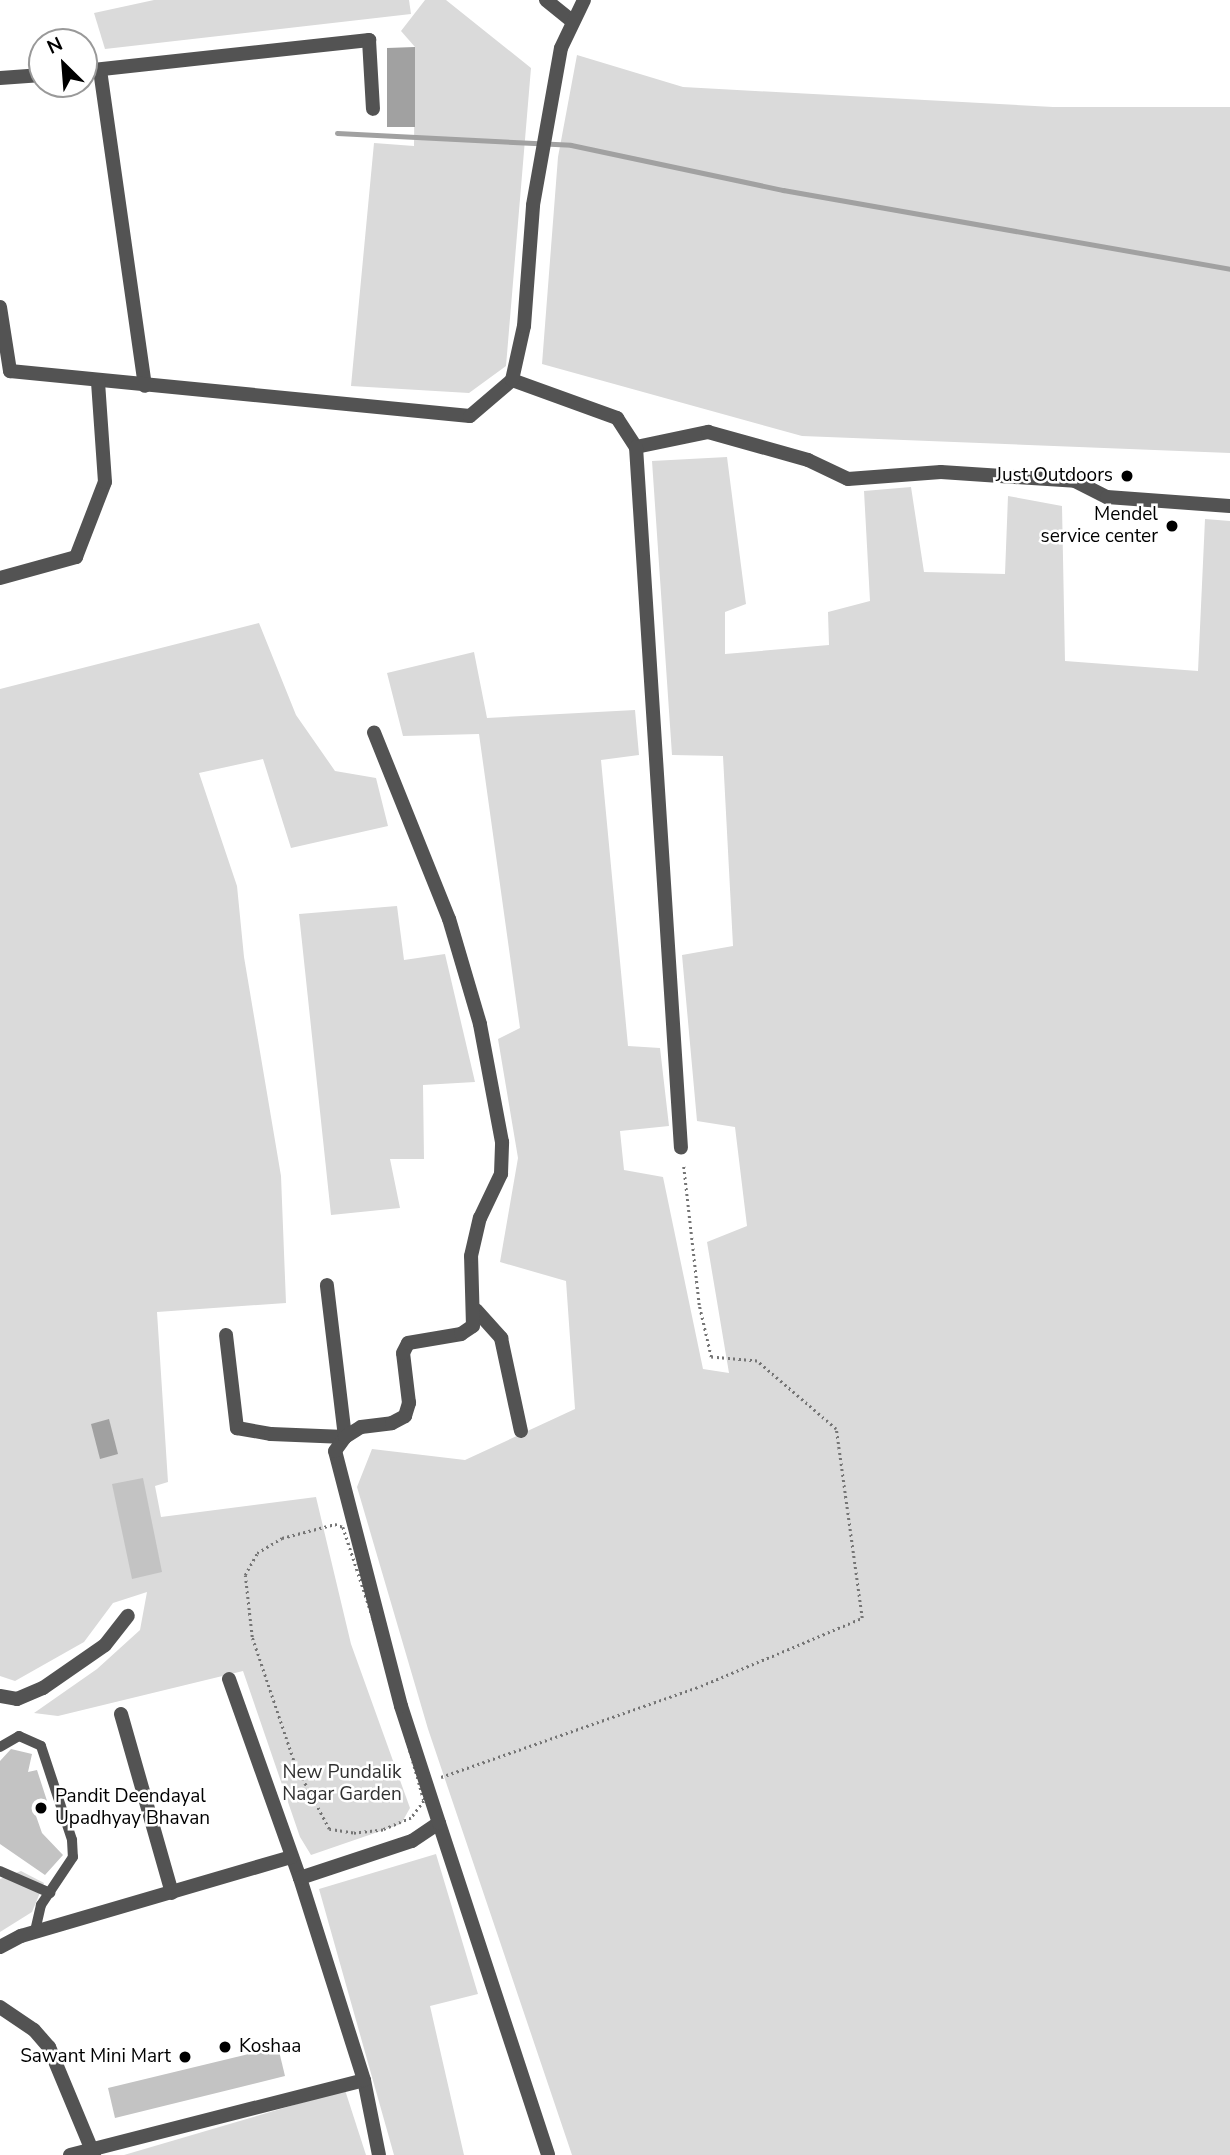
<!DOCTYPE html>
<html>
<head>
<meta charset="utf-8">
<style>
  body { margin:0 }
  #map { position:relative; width:1230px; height:2155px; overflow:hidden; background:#fff; font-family:"Nunito Sans",sans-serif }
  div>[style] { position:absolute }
  .green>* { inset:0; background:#dadada }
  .water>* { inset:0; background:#a1a1a1 }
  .stream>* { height:5px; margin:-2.5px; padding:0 2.5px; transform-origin:2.5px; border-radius:2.5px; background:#a1a1a1 }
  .building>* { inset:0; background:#c3c3c3 }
  .path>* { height:2.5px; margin-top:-1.25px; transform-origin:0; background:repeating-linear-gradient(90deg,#757575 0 2px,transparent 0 5.5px) }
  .service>* { height:10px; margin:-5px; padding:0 5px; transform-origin:5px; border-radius:5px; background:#535353 }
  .minor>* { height:14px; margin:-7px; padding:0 7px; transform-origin:7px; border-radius:7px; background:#535353 }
  .dots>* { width:19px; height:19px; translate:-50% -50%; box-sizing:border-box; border:4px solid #fff; border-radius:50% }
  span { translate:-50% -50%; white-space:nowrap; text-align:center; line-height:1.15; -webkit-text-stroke:5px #fff; paint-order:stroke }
  .poi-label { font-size:19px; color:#000 }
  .right { translate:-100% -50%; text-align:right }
  .left { translate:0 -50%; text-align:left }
  .park-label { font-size:19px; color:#313131 }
  .north { position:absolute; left:28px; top:28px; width:70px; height:70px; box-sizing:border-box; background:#fff; border:2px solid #999; border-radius:50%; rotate:335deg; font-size:19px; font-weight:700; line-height:28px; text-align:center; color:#000 }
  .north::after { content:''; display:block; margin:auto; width:24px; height:32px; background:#000; clip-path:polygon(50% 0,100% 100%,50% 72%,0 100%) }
</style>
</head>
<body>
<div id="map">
  <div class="green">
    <div style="clip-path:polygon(154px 0,409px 0,411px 14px,105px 49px,94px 13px)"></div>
    <div style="clip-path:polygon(425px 0,446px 0,531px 68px,506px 366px,469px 393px,351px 386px,374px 143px,414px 146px,415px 47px,401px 31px)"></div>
    <div style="clip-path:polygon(577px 55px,683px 87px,1053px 107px,1230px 107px,1230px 453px,802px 436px,542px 364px,558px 157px)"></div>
    <div style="clip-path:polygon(727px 457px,746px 604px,725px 612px,725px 654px,829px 645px,828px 612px,870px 601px,864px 491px,911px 487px,924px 572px,1005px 574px,1008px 496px,1062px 506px,1065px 661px,1198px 671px,1205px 519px,1230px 521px,1230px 2155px,572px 2155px,428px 1729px,357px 1487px,372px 1449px,465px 1460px,575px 1409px,566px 1281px,500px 1262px,518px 1158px,498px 1039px,520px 1028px,479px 734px,403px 736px,387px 673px,474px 652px,487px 718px,635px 710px,639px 755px,601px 760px,628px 1046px,660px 1048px,669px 1126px,620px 1131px,624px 1170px,663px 1177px,703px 1369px,729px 1373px,707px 1242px,747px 1226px,735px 1127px,697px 1121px,682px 955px,733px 946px,723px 756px,672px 755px,652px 461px)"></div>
    <div style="clip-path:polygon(259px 623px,296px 715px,335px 771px,376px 778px,388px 826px,291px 848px,263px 759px,199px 773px,237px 886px,244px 957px,281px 1176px,286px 1303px,157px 1312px,168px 1482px,155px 1486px,161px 1517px,316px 1497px,351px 1644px,410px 1808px,401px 1824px,311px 1855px,300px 1837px,243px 1671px,58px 1716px,34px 1713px,97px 1669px,140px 1630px,147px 1592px,113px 1603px,84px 1642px,15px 1681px,0 1676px,0 689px)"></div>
    <div style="clip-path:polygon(397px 906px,404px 960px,445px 954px,475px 1082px,423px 1085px,424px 1159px,390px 1159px,400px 1208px,331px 1215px,299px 914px)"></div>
    <div style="clip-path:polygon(436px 1854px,478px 1994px,430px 2006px,464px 2155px,394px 2155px,319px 1889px)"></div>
    <div style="clip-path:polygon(21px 1871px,44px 1883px,32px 1912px,0 1932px,0 1879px)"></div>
    <div style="clip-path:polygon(345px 2090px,366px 2155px,124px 2155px)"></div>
  </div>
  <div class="water">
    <div style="clip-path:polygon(415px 47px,415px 127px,387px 127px,387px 48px)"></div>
    <div style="clip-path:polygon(109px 1419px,118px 1454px,100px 1459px,91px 1424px)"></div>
  </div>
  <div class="stream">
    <div style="left:337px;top:133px;width:234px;rotate:2.9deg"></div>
    <div style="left:571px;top:145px;width:217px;rotate:12deg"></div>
    <div style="left:783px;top:190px;width:454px;rotate:10deg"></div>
  </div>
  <div class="building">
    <div style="clip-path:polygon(143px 1478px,162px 1572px,132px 1579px,112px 1484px)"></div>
    <div style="clip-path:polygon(11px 1749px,32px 1754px,28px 1772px,37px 1770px,49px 1807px,35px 1813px,42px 1833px,63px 1855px,45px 1875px,0 1844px,0 1761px)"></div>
    <div style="clip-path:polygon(278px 2047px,285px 2076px,115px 2118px,108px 2088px)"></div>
  </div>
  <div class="path">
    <div style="left:335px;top:1524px;width:9px;rotate:21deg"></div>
    <div style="left:343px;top:1527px;width:96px;rotate:71.8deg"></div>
    <div style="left:373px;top:1618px;width:190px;rotate:74.4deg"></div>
    <div style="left:424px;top:1801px;width:21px;rotate:127deg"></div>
    <div style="left:411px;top:1818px;width:30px;rotate:157deg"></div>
    <div style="left:383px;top:1830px;width:30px;rotate:174deg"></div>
    <div style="left:353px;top:1833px;width:24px;rotate:-171deg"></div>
    <div style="left:329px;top:1829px;width:72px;rotate:-118deg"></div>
    <div style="left:295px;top:1765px;width:135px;rotate:-108.6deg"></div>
    <div style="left:252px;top:1637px;width:62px;rotate:-96.4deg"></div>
    <div style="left:245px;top:1575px;width:25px;rotate:-61deg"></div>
    <div style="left:257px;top:1553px;width:29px;rotate:-31deg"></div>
    <div style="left:282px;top:1538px;width:55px;rotate:-14.8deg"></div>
    <div style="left:441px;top:1777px;width:275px;rotate:-19.3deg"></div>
    <div style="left:701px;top:1686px;width:175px;rotate:-22.9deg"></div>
    <div style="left:862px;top:1618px;width:191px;rotate:-97.8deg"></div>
    <div style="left:836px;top:1429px;width:104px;rotate:-139.3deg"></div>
    <div style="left:757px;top:1361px;width:46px;rotate:-175deg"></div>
    <div style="left:711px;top:1357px;width:53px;rotate:-103deg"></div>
    <div style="left:699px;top:1305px;width:143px;rotate:-96.4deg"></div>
  </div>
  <div class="service">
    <div style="left:0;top:1747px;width:22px;rotate:-30deg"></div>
    <div style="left:19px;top:1736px;width:24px;rotate:24deg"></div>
    <div style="left:41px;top:1746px;width:99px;rotate:71.7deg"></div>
    <div style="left:72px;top:1840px;width:17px;rotate:87deg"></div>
    <div style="left:73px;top:1857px;width:58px;rotate:123.7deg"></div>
    <div style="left:41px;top:1905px;width:28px;rotate:103deg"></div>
    <div style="left:0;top:1871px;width:55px;rotate:23.7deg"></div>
  </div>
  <div class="minor">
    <div style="left:546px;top:0;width:33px;rotate:39deg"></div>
    <div style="left:100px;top:70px;width:319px;rotate:81.9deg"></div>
    <div style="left:84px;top:71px;width:287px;rotate:-6.2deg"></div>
    <div style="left:369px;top:40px;width:69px;rotate:86.7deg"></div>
    <div style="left:0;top:78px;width:42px;rotate:-4.1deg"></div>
    <div style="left:0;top:307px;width:65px;rotate:81.1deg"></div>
    <div style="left:10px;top:371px;width:462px;rotate:5.6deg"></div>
    <div style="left:470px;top:416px;width:55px;rotate:-40.6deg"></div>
    <div style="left:512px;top:380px;width:112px;rotate:19.9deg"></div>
    <div style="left:617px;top:418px;width:35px;rotate:57deg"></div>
    <div style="left:636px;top:447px;width:74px;rotate:-11.8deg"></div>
    <div style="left:708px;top:432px;width:104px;rotate:15.6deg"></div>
    <div style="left:808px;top:460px;width:44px;rotate:25.4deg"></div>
    <div style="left:848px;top:479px;width:93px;rotate:-4.3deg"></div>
    <div style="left:941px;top:472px;width:134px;rotate:3.8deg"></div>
    <div style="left:1075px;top:481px;width:36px;rotate:27deg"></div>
    <div style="left:1107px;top:497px;width:123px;rotate:4.2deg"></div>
    <div style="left:512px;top:380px;width:55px;rotate:-77.5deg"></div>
    <div style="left:524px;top:326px;width:121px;rotate:-85.7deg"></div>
    <div style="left:533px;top:205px;width:159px;rotate:-79.9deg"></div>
    <div style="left:561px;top:48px;width:53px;rotate:-64.4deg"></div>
    <div style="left:636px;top:447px;width:702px;rotate:86.33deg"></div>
    <div style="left:0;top:578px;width:79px;rotate:-15.4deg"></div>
    <div style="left:76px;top:557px;width:80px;rotate:-68.9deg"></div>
    <div style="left:105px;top:482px;width:100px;rotate:-94deg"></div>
    <div style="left:476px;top:1310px;width:38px;rotate:48deg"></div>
    <div style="left:501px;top:1338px;width:95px;rotate:77.9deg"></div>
    <div style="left:226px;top:1335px;width:94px;rotate:83.3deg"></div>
    <div style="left:237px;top:1428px;width:35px;rotate:10deg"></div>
    <div style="left:271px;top:1434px;width:74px;rotate:2.3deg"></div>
    <div style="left:345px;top:1437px;width:153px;rotate:-96.8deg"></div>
    <div style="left:229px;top:1679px;width:211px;rotate:70.4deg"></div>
    <div style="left:0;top:1696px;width:17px;rotate:10deg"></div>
    <div style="left:17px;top:1699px;width:28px;rotate:-23deg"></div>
    <div style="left:43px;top:1688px;width:75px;rotate:-34.7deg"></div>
    <div style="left:105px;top:1645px;width:37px;rotate:-52deg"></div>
    <div style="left:121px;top:1714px;width:186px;rotate:74.1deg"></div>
    <div style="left:439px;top:1823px;width:349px;rotate:71.8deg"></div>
    <div style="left:0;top:1947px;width:24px;rotate:-28deg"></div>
    <div style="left:21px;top:1936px;width:282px;rotate:-16.3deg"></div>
    <div style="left:0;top:2007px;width:41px;rotate:34.1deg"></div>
    <div style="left:34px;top:2030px;width:23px;rotate:49deg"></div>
    <div style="left:49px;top:2047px;width:117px;rotate:67.4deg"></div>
    <div style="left:364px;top:2080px;width:76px;rotate:78.7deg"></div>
    <div style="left:70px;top:2155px;width:303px;rotate:-14.3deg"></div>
    <div style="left:364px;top:2080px;width:212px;rotate:-107.6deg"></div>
    <div style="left:300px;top:1878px;width:118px;rotate:-18.3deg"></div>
    <div style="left:412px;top:1841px;width:32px;rotate:-34deg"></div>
    <div style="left:439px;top:1823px;width:123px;rotate:-108deg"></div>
    <div style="left:401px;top:1706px;width:263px;rotate:-104.5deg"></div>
    <div style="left:335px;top:1451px;width:17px;rotate:-54deg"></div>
    <div style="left:345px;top:1437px;width:19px;rotate:-32deg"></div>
    <div style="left:361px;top:1427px;width:31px;rotate:-7deg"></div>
    <div style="left:392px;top:1423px;width:15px;rotate:-28deg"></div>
    <div style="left:405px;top:1416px;width:14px;rotate:-73deg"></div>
    <div style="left:409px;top:1403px;width:50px;rotate:-96.8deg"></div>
    <div style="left:403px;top:1353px;width:11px;rotate:-63deg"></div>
    <div style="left:408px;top:1343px;width:54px;rotate:-9.6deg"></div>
    <div style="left:461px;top:1334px;width:14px;rotate:-34deg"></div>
    <div style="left:473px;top:1326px;width:70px;rotate:-91.6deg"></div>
    <div style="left:471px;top:1256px;width:39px;rotate:-77deg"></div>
    <div style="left:480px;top:1218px;width:49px;rotate:-64.5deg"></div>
    <div style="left:501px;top:1174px;width:32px;rotate:-88deg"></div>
    <div style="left:502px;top:1142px;width:120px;rotate:-100.6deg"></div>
    <div style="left:480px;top:1024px;width:109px;rotate:-106.4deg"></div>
    <div style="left:449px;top:919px;width:201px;rotate:-111.9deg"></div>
  </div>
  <div class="dots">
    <div style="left:1127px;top:476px;background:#000"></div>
    <div style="left:1172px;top:526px;background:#000"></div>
    <div style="left:41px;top:1808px;background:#000"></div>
    <div style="left:225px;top:2047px;background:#000"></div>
    <div style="left:185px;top:2057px;background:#000"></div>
  </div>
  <div class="poi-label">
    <span class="right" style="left:1113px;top:476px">Just Outdoors</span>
    <span class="right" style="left:1158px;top:526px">Mendel<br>service center</span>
    <span class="left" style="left:55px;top:1808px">Pandit Deendayal<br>Upadhyay Bhavan</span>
    <span class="left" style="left:239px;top:2047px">Koshaa</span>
    <span class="right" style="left:171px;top:2057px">Sawant Mini Mart</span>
  </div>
  <div class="park-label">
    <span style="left:342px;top:1784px">New Pundalik<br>Nagar Garden</span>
  </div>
  <div class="north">N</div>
</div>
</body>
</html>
